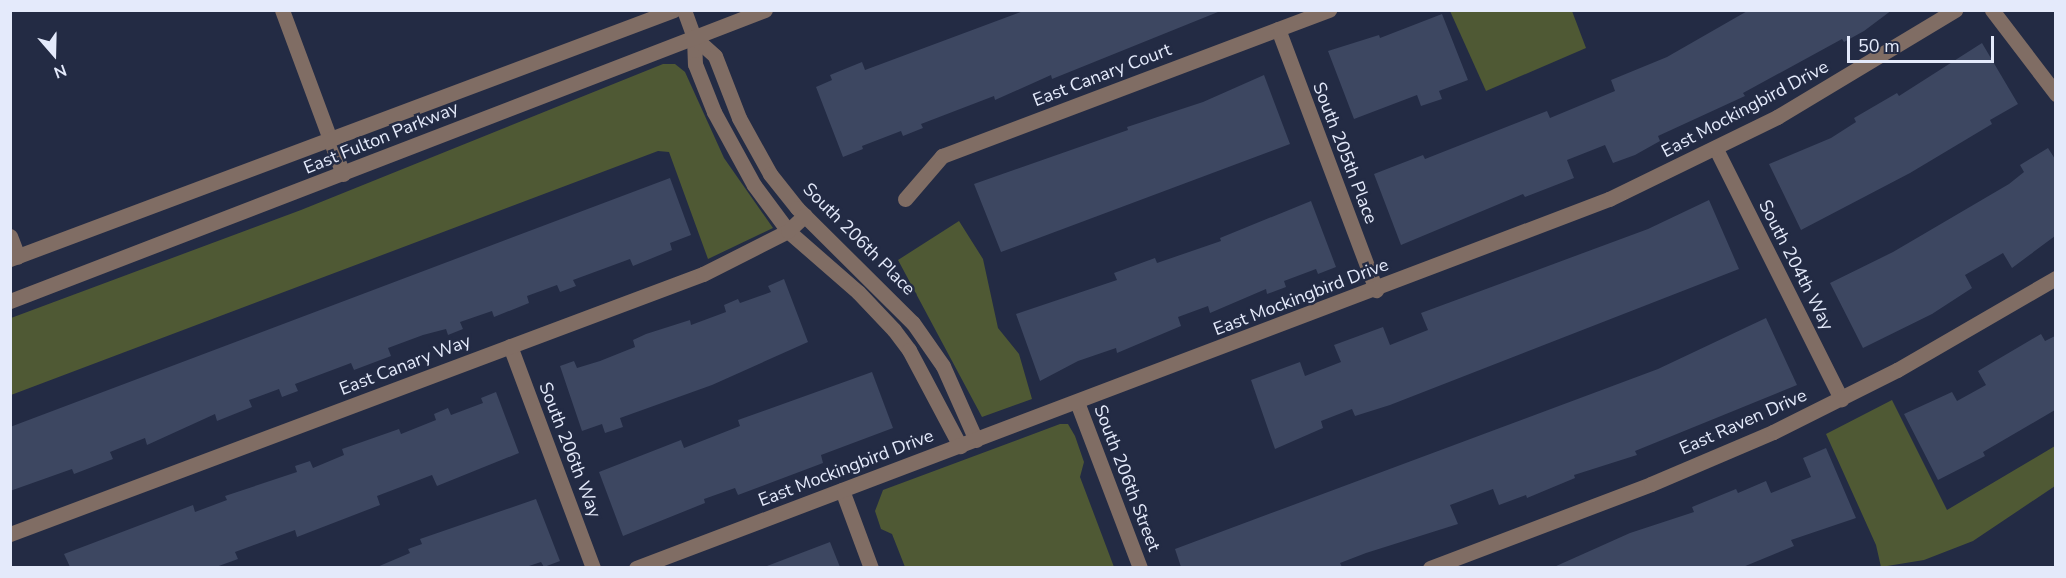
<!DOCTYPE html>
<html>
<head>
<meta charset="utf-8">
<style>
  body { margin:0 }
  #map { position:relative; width:2066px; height:578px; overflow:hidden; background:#232b44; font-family:"Nunito Sans",sans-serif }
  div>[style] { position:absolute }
  .green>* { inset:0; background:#4f5934 }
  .building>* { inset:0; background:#3d4761 }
  .minor>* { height:15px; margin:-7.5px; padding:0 7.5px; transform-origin:7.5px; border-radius:7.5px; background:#806d64 }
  span { translate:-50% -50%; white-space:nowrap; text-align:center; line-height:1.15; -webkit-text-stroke:5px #232b44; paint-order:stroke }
  .street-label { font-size:18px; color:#e4eafb }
  .frame { position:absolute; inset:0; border:12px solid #e4eafb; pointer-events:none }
  .north { position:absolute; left:24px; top:24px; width:60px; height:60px; -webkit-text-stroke:4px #232b44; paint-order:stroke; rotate:160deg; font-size:16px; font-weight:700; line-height:24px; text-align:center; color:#e4eafb }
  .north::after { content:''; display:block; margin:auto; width:21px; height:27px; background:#e4eafb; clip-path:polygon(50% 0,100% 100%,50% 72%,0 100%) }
  .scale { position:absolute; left:1847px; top:36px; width:147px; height:27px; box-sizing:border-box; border:3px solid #e4eafb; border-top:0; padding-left:8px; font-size:18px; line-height:21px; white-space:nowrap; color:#e4eafb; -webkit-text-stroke:4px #232b44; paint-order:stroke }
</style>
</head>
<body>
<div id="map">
  <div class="green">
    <div style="clip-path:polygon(1450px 11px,1572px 11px,1586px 48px,1486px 91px)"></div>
    <div style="clip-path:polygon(663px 64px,675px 64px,685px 72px,724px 158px,773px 228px,708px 259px,669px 152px,658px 151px,11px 395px,11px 318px,301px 210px)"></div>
    <div style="clip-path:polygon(959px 221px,983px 259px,998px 328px,1019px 354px,1032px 399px,982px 417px,898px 260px)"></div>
    <div style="clip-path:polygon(1892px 400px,1947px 510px,2055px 446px,2055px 486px,1973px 541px,1924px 560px,1881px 567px,1876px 545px,1826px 434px)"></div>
    <div style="clip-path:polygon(1060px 424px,1068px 424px,1075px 436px,1084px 462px,1080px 477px,1114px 567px,905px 567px,892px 534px,881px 529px,875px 511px,883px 490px)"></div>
  </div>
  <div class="building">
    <div style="clip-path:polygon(1026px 10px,1218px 12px,1052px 79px,1051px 75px,995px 100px,994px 96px,921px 124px,923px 128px,903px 136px,901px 131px,862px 146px,863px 149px,843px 157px,816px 87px,832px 80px,830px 75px,862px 62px,865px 70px)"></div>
    <div style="clip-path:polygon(1749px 10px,1892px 10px,1864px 31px,1844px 42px,1842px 39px,1743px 93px,1745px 96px,1658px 136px,1660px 141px,1635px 155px,1613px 163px,1605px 145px,1567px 160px,1574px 178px,1525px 197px,1523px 194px,1401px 245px,1374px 174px,1423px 155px,1425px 159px,1547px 111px,1550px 118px,1615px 91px,1611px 80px,1667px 57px)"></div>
    <div style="clip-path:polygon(1442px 14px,1468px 80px,1439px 91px,1442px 99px,1421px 106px,1417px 95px,1354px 119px,1328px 51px,1379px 35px,1380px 38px)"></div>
    <div style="clip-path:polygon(1982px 43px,2018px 104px,1990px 120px,1992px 124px,1910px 173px,1801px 230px,1769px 164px,1831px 138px,1856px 122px,1854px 118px,1897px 93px,1899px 96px)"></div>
    <div style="clip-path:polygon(1264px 75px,1290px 144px,1001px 252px,974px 184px,1128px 130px,1127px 127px,1203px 102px)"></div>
    <div style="clip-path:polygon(2048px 148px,2055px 159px,2055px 236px,2012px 268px,2003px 253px,1965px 275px,1972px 288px,1932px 314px,1863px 348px,1830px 283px,1893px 252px,2009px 184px,2024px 172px,2020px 165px)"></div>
    <div style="clip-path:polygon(670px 178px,691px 235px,670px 243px,672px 250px,633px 266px,630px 259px,573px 280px,576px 286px,560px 292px,557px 285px,527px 296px,529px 303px,494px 317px,492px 311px,460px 322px,463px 329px,448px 335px,446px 329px,423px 335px,388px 348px,391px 356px,354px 370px,351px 363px,295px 384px,298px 391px,282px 397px,279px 389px,249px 400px,252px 407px,217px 421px,215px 414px,147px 445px,145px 438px,110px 452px,113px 459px,74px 474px,72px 469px,10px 491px,10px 427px)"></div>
    <div style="clip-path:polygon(1709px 200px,1739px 269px,1390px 405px,1355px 416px,1352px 409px,1321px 421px,1323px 428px,1275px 449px,1251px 380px,1300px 362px,1305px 376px,1341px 362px,1334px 345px,1383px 327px,1390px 345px,1428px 330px,1421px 313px,1648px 229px)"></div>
    <div style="clip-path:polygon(1311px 201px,1336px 267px,1318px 274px,1316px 269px,1284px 281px,1286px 287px,1267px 294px,1266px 289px,1210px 313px,1208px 306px,1178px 317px,1181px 326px,1117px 353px,1116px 348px,1078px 361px,1040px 381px,1016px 314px,1117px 280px,1114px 273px,1155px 258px,1157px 263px,1221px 241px,1220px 238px)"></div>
    <div style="clip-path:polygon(784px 279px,808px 342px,712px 385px,620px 418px,623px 427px,605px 433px,602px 424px,582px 431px,560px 366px,574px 361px,577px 368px,600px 361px,635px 347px,633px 340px,646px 334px,690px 320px,691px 325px,726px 312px,724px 305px,738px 299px,740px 303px,771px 292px,768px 286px)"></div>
    <div style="clip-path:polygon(1766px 318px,1797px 385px,1635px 451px,1637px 455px,1574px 475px,1575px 478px,1527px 498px,1526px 495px,1499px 505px,1493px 489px,1450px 505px,1458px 524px,1366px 553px,1340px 563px,1342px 567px,1181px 567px,1175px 549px,1658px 369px)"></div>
    <div style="clip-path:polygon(2041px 334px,2045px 341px,2055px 336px,2055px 410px,1983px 452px,1985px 456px,1938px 480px,1904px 414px,1952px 392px,1957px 401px,1986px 385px,1978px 371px)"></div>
    <div style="clip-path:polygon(872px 372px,893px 428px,821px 455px,823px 463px,738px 495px,735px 488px,704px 499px,705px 503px,623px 536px,599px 472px,681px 440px,684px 448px,740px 426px,738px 420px)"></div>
    <div style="clip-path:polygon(496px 392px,519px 453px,437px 486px,432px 475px,377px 496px,380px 505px,297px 537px,295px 530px,235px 552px,238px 559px,216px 567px,70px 567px,64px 554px,193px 505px,195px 512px,227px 500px,225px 496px,297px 472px,295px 466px,310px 461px,313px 468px,344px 455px,342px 449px,399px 429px,401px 434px,436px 420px,434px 414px,448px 408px,451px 415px,483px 403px,481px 398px)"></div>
    <div style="clip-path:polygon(1826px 448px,1856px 518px,1791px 540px,1794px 546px,1743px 567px,1554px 567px,1630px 533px,1694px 512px,1692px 507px,1736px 489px,1738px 493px,1766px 481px,1771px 493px,1811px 477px,1803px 458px)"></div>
    <div style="clip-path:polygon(536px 499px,560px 561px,544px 567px,541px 562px,526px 567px,377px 567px,410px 553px,408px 549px,422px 544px,420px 539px)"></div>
    <div style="clip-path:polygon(830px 542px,840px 567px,767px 567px,767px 566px)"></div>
  </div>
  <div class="minor">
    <div style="left:282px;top:10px;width:175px;rotate:69.6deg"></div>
    <div style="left:684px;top:10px;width:29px;rotate:70deg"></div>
    <div style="left:694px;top:37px;width:27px;rotate:88deg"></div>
    <div style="left:695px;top:64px;width:52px;rotate:68.4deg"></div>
    <div style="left:714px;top:112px;width:83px;rotate:61.3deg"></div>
    <div style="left:754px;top:185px;width:57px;rotate:53.5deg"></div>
    <div style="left:788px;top:231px;width:93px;rotate:41.1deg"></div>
    <div style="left:858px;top:292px;width:52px;rotate:46.5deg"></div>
    <div style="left:894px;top:330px;width:25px;rotate:53deg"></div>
    <div style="left:909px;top:350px;width:109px;rotate:62deg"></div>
    <div style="left:1992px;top:10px;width:106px;rotate:52.7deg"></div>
    <div style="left:1278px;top:29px;width:279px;rotate:69.4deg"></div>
    <div style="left:694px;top:37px;width:28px;rotate:42deg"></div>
    <div style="left:715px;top:56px;width:66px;rotate:68.8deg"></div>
    <div style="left:739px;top:118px;width:64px;rotate:61deg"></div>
    <div style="left:770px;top:174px;width:43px;rotate:51.5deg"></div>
    <div style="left:797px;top:208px;width:163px;rotate:44.8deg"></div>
    <div style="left:913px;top:323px;width:52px;rotate:55.1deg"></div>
    <div style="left:943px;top:366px;width:81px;rotate:66deg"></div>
    <div style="left:1716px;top:149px;width:280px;rotate:63.4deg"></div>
    <div style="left:905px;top:199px;width:57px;rotate:-49.3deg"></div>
    <div style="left:942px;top:156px;width:414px;rotate:-20.7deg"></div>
    <div style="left:10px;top:236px;width:22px;rotate:69deg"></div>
    <div style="left:10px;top:259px;width:709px;rotate:-20.56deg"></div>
    <div style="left:10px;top:301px;width:809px;rotate:-21.08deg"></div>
    <div style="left:510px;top:346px;width:237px;rotate:69.5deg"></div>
    <div style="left:1077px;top:402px;width:178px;rotate:69.2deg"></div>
    <div style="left:842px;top:490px;width:83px;rotate:69.6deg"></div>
    <div style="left:10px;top:534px;width:740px;rotate:-20.57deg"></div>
    <div style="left:703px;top:274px;width:95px;rotate:-26.8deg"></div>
    <div style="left:788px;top:231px;width:23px;rotate:-43deg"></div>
    <div style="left:636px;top:568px;width:1041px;rotate:-20.77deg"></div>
    <div style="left:1609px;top:199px;width:187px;rotate:-26deg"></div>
    <div style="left:1777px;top:117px;width:208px;rotate:-31deg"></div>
    <div style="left:1430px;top:568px;width:236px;rotate:-20.8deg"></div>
    <div style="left:1651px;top:484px;width:133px;rotate:-23.1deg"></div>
    <div style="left:1773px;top:432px;width:139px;rotate:-26.6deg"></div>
    <div style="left:1897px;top:370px;width:184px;rotate:-30.1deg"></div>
  </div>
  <div class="street-label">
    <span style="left:1102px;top:75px;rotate:-21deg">East Canary Court</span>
    <span style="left:1745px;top:109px;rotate:-28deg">East Mockingbird Drive</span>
    <span style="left:381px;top:138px;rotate:-22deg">East Fulton Parkway</span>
    <span style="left:1345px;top:153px;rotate:69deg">South 205th Place</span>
    <span style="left:859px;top:239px;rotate:45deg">South 206th Place</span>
    <span style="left:1796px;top:265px;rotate:63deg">South 204th Way</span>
    <span style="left:1301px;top:297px;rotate:-21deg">East Mockingbird Drive</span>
    <span style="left:405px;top:365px;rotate:-21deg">East Canary Way</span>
    <span style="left:1743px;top:422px;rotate:-24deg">East Raven Drive</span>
    <span style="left:570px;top:450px;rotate:69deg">South 206th Way</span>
    <span style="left:846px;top:468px;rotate:-21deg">East Mockingbird Drive</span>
    <span style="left:1127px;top:478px;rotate:69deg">South 206th Street</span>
  </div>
  <div class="frame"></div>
  <div class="north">N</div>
  <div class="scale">50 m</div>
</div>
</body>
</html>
